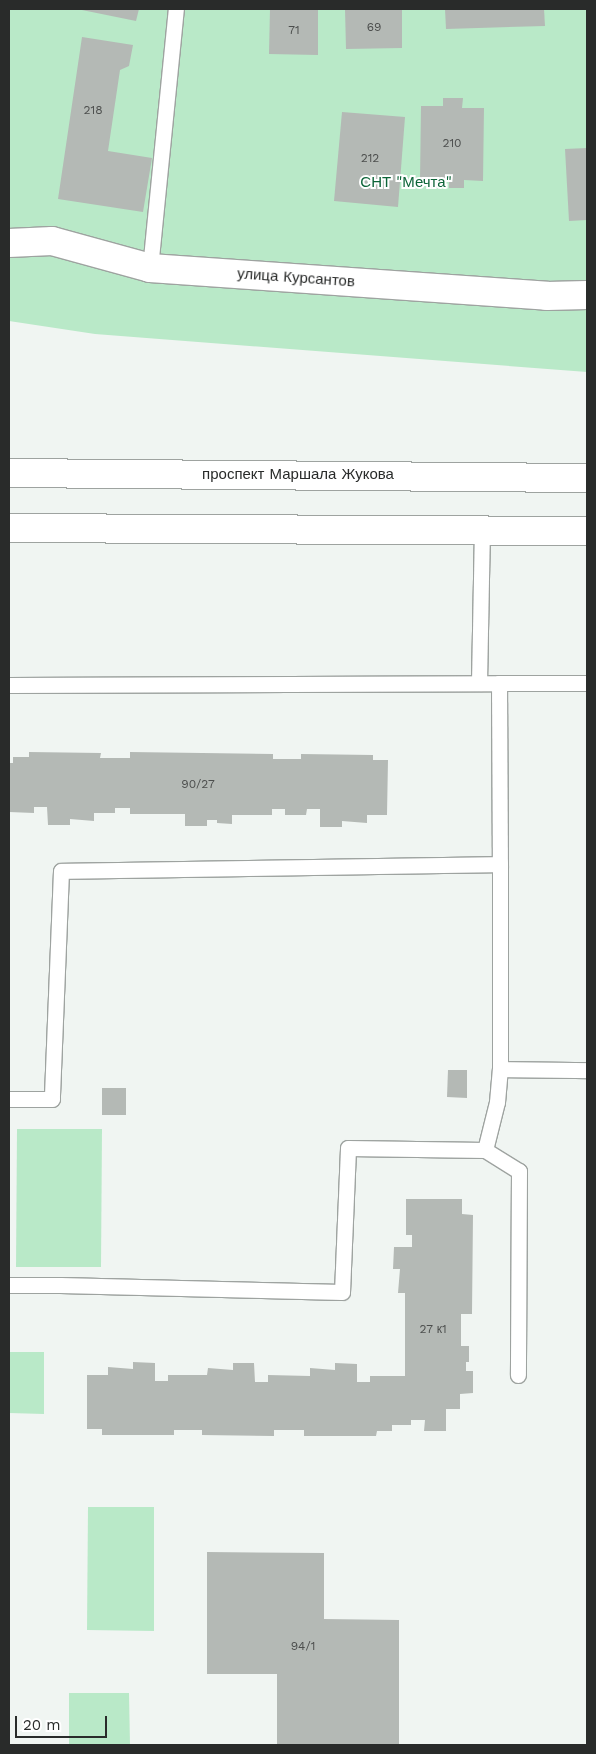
<!DOCTYPE html>
<html>
<head>
<meta charset="utf-8">
<style>
  body { margin:0 }
  #map { position:relative; width:596px; height:1754px; overflow:hidden; background:#f0f5f2; font-family:"Work Sans",sans-serif }
  div>[style] { position:absolute }
  .green>* { inset:0; background:#b9e9c8 }
  .building>* { inset:0; background:#b4b9b5 }
  .roads { filter:drop-shadow(1px 0 #9ea3a0) drop-shadow(-1px 0 #9ea3a0) drop-shadow(0 1px #9ea3a0) drop-shadow(0 -1px #9ea3a0) }
  .service>* { height:15px; margin:-7.5px; padding:0 7.5px; transform-origin:7.5px; border-radius:7.5px; background:#fff }
  .minor>* { height:28px; margin:-14px; padding:0 14px; transform-origin:14px; border-radius:14px; background:#fff }
  span { translate:-50% -50%; white-space:nowrap; text-align:center; line-height:1.15; -webkit-text-stroke:4px #fff; paint-order:stroke }
  .number-label { font-size:12px; color:#4c4e4d }
  .number-label span { -webkit-text-stroke-width:0 }
  .park-label { font-size:15px; color:#0c6438 }
  .street-label { font-size:15px; color:#292b2a }
  .frame { position:absolute; inset:0; border:10px solid #292b2a; pointer-events:none }
  .scale { position:absolute; left:15px; top:1716px; width:92px; height:22px; box-sizing:border-box; border:2px solid #292b2a; border-top:0; padding-left:6px; font-size:15px; line-height:18px; white-space:nowrap; color:#292b2a; -webkit-text-stroke:4px #fff; paint-order:stroke }
</style>
</head>
<body>
<div id="map">
  <div class="green">
    <div style="clip-path:polygon(9px 9px,587px 9px,587px 372px,95px 334px,9px 321px)"></div>
    <div style="clip-path:polygon(17px 1129px,102px 1129px,101px 1267px,16px 1267px)"></div>
    <div style="clip-path:polygon(9px 1352px,44px 1352px,44px 1414px,9px 1413px)"></div>
    <div style="clip-path:polygon(88px 1507px,154px 1507px,154px 1631px,87px 1630px)"></div>
    <div style="clip-path:polygon(69px 1693px,129px 1693px,130px 1745px,69px 1745px)"></div>
  </div>
  <div class="building">
    <div style="clip-path:polygon(77px 9px,139px 9px,136px 21px)"></div>
    <div style="clip-path:polygon(270px 9px,318px 9px,318px 55px,269px 54px)"></div>
    <div style="clip-path:polygon(345px 9px,402px 9px,402px 48px,346px 49px)"></div>
    <div style="clip-path:polygon(445px 9px,544px 9px,545px 26px,446px 29px)"></div>
    <div style="clip-path:polygon(82px 37px,133px 45px,129px 66px,120px 70px,108px 151px,152px 158px,143px 212px,58px 199px)"></div>
    <div style="clip-path:polygon(443px 98px,463px 98px,462px 108px,484px 108px,483px 181px,464px 180px,464px 188px,449px 188px,449px 180px,420px 180px,421px 106px,443px 106px)"></div>
    <div style="clip-path:polygon(342px 112px,405px 117px,398px 207px,334px 201px)"></div>
    <div style="clip-path:polygon(587px 148px,587px 220px,569px 221px,565px 149px)"></div>
    <div style="clip-path:polygon(29px 752px,101px 753px,100px 758px,130px 758px,130px 752px,273px 754px,273px 759px,301px 759px,301px 754px,373px 755px,373px 760px,388px 760px,387px 815px,367px 815px,367px 823px,342px 821px,342px 827px,320px 827px,320px 809px,307px 809px,306px 815px,285px 815px,285px 809px,272px 809px,272px 815px,232px 815px,232px 824px,217px 823px,217px 820px,207px 820px,207px 826px,185px 826px,185px 814px,130px 814px,130px 808px,115px 808px,115px 813px,94px 813px,94px 821px,70px 819px,70px 825px,48px 825px,47px 807px,34px 807px,34px 813px,9px 812px,9px 763px,13px 763px,13px 757px,29px 757px)"></div>
    <div style="clip-path:polygon(448px 1070px,467px 1070px,467px 1098px,447px 1097px)"></div>
    <div style="clip-path:polygon(102px 1088px,126px 1088px,126px 1115px,102px 1115px)"></div>
    <div style="clip-path:polygon(406px 1199px,462px 1199px,462px 1214px,473px 1215px,472px 1314px,461px 1314px,461px 1346px,469px 1346px,469px 1362px,466px 1362px,466px 1371px,473px 1371px,473px 1393px,460px 1394px,460px 1409px,446px 1409px,446px 1431px,424px 1431px,425px 1420px,411px 1420px,411px 1425px,392px 1425px,392px 1431px,377px 1431px,376px 1436px,304px 1436px,304px 1430px,274px 1430px,274px 1436px,202px 1435px,202px 1430px,174px 1430px,174px 1435px,102px 1435px,102px 1429px,87px 1429px,87px 1375px,108px 1375px,108px 1367px,133px 1369px,133px 1362px,155px 1363px,155px 1381px,168px 1381px,168px 1375px,207px 1375px,208px 1368px,233px 1370px,233px 1363px,254px 1363px,255px 1382px,268px 1382px,268px 1375px,310px 1376px,310px 1368px,335px 1370px,335px 1363px,357px 1364px,357px 1382px,370px 1382px,370px 1376px,405px 1376px,405px 1293px,398px 1293px,400px 1269px,393px 1269px,394px 1247px,412px 1247px,412px 1235px,406px 1235px)"></div>
    <div style="clip-path:polygon(207px 1552px,324px 1553px,324px 1619px,399px 1620px,399px 1745px,277px 1745px,277px 1674px,207px 1674px)"></div>
  </div>
  <div class="roads">
    <div class="service">
      <div style="left:150px;top:268px;width:260px;rotate:-84.3deg"></div>
      <div style="left:479px;top:683px;width:153px;rotate:-88.9deg"></div>
      <div style="left:499px;top:683px;width:88px"></div>
      <div style="left:9px;top:685px;width:490px;rotate:-0.2deg"></div>
      <div style="left:499px;top:683px;width:181px;rotate:89.7deg"></div>
      <div style="left:500px;top:864px;width:439px;rotate:179.1deg"></div>
      <div style="left:61px;top:871px;width:228px;rotate:92.3deg"></div>
      <div style="left:52px;top:1099px;width:43px;rotate:180deg"></div>
      <div style="left:500px;top:1069px;width:87px;rotate:0.7deg"></div>
      <div style="left:485px;top:1150px;width:40px;rotate:32deg"></div>
      <div style="left:519px;top:1171px;width:204px;rotate:90.3deg"></div>
      <div style="left:9px;top:1285px;width:51px"></div>
      <div style="left:60px;top:1285px;width:282px;rotate:1.4deg"></div>
      <div style="left:342px;top:1292px;width:144px;rotate:-87.6deg"></div>
      <div style="left:348px;top:1148px;width:137px;rotate:0.8deg"></div>
      <div style="left:485px;top:1150px;width:49px;rotate:-76deg"></div>
      <div style="left:497px;top:1102px;width:33px;rotate:-85deg"></div>
      <div style="left:500px;top:1069px;width:205px;rotate:-90deg"></div>
    </div>
    <div class="minor">
      <div style="left:9px;top:243px;width:43px;rotate:-2.7deg"></div>
      <div style="left:52px;top:241px;width:102px;rotate:15.4deg"></div>
      <div style="left:150px;top:268px;width:398px;rotate:4deg"></div>
      <div style="left:547px;top:296px;width:40px;rotate:-1.4deg"></div>
      <div style="left:9px;top:473px;width:578px;rotate:0.5deg"></div>
      <div style="left:9px;top:528px;width:578px;rotate:0.3deg"></div>
    </div>
  </div>
  <div class="number-label">
    <span style="left:374px;top:28px">69</span>
    <span style="left:294px;top:31px">71</span>
    <span style="left:93px;top:111px">218</span>
    <span style="left:452px;top:144px">210</span>
    <span style="left:370px;top:159px">212</span>
    <span style="left:198px;top:785px">90/27</span>
    <span style="left:433px;top:1330px">27 к1</span>
    <span style="left:303px;top:1647px">94/1</span>
  </div>
  <div class="park-label">
    <span style="left:406px;top:183px">СНТ "Мечта"</span>
  </div>
  <div class="street-label">
    <span style="left:296px;top:278px;rotate:4deg">улица Курсантов</span>
    <span style="left:298px;top:475px">проспект Маршала Жукова</span>
  </div>
  <div class="frame"></div>
  <div class="scale">20 m</div>
</div>
</body>
</html>
